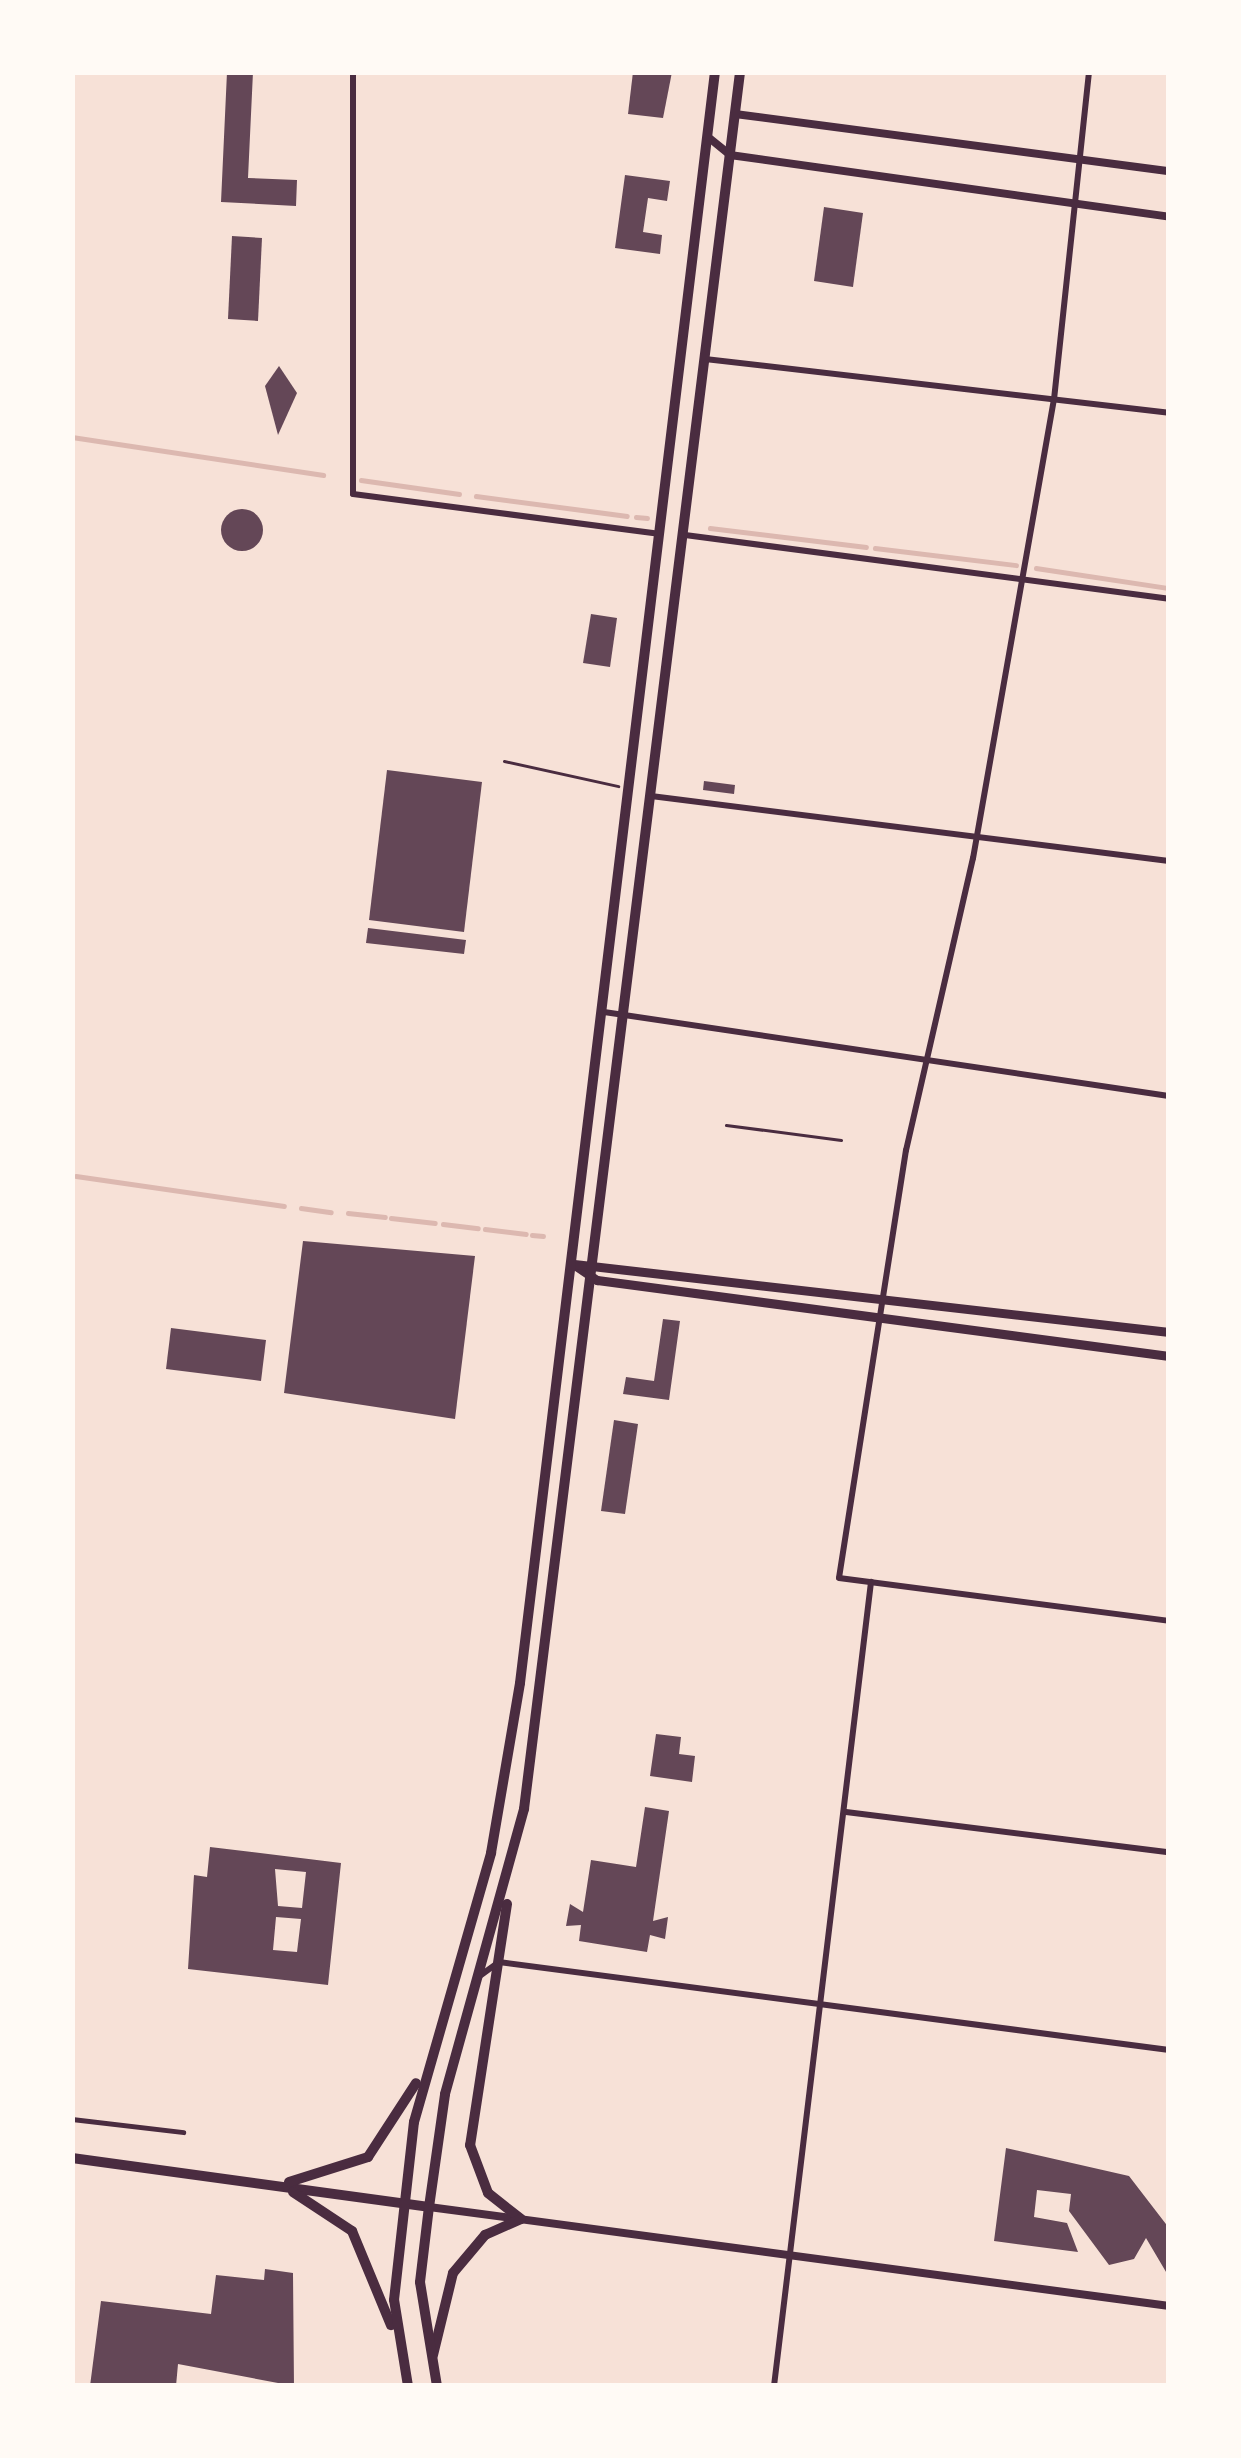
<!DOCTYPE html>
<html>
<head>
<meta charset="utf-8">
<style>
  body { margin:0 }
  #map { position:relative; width:1241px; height:2458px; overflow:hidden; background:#f7e1d7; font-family:"IBM Plex Sans",sans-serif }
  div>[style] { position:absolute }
  .stream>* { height:4.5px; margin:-2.25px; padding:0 2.25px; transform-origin:2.25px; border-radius:2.25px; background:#dcb8b0 }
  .building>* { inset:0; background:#644757 }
  .round { border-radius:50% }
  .service>* { height:3px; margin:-1.5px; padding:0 1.5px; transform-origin:1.5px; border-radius:1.5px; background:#4a2c40 }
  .pedestrian>* { height:4.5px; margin:-2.25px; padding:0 2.25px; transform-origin:2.25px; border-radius:2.25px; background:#4a2c40 }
  .minor>* { height:6px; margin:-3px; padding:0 3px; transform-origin:3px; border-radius:3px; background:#4a2c40 }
  .tertiary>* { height:8px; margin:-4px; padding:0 4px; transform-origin:4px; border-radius:4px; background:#4a2c40 }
  .secondary>* { height:9px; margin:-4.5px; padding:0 4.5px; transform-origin:4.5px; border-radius:4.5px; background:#4a2c40 }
  .primary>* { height:10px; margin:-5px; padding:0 5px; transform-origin:5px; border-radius:5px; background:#4a2c40 }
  span { translate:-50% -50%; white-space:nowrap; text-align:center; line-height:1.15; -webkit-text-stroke:12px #fffaf5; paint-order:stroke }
  .frame { position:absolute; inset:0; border:75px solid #fffaf5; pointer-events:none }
</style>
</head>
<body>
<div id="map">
  <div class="stream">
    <div style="left:72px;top:437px;width:254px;rotate:8.6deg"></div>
    <div style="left:361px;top:480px;width:99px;rotate:8.1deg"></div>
    <div style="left:476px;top:496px;width:152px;rotate:7.5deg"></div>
    <div style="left:636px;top:517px;width:11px;rotate:5deg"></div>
    <div style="left:710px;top:528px;width:157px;rotate:6.9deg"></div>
    <div style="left:875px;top:548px;width:142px;rotate:6.9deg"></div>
    <div style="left:1036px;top:568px;width:134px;rotate:8.6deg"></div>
    <div style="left:76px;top:1176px;width:210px;rotate:8.2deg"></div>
    <div style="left:301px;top:1208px;width:30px;rotate:8deg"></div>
    <div style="left:348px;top:1213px;width:37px;rotate:6deg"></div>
    <div style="left:391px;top:1218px;width:44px;rotate:6.5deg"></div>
    <div style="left:443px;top:1224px;width:35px;rotate:7deg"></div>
    <div style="left:485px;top:1229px;width:41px;rotate:7deg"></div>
    <div style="left:532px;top:1235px;width:11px;rotate:5deg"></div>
  </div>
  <div class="building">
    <div style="clip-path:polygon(227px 72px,253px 72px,248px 178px,297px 180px,296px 206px,221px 202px)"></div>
    <div style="clip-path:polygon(633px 72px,672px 72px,663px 118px,628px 114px)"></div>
    <div style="clip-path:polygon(625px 175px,670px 181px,667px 201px,648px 198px,643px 232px,662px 235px,660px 254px,615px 248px)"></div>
    <div style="clip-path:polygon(824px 207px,863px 213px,853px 287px,814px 281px)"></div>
    <div style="clip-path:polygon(232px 236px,262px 238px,258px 321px,228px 319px)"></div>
    <div style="clip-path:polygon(279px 366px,297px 393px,278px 435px,265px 386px)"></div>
    <div class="round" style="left:221px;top:509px;width:42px;height:42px"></div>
    <div style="clip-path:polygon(591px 614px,617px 618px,610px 667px,583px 663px)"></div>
    <div style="clip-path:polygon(387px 770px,482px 782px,464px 932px,369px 920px)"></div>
    <div style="clip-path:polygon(704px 781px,735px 785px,734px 794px,703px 790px)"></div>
    <div style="clip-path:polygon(368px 928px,466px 940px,464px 954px,366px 943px)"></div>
    <div style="clip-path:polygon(303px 1241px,475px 1256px,455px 1419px,284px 1393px)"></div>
    <div style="clip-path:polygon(663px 1319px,680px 1321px,669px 1400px,623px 1394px,626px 1377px,654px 1381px)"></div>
    <div style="clip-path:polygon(171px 1328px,266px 1340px,261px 1381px,166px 1369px)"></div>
    <div style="clip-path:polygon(614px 1420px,638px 1424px,625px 1514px,601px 1511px)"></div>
    <div style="clip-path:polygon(656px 1734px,681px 1737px,679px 1754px,695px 1756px,692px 1782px,650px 1776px)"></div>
    <div style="clip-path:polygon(645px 1807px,669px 1811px,653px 1921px,668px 1917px,665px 1939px,650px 1935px,647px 1952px,579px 1941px,581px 1925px,566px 1926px,570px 1904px,583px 1912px,591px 1860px,636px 1867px)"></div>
    <div style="clip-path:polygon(evenodd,210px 1847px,341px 1863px,328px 1985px,188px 1969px,194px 1875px,207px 1877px,210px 1847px,275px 1869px,306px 1872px,302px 1908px,278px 1906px,275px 1869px,210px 1847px,276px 1917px,301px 1919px,297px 1952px,273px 1950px,276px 1917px)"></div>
    <div style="clip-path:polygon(1006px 2148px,1129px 2176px,1169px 2228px,1169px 2277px,1146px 2238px,1134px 2259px,1109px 2265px,1069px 2211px,1071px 2194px,1037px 2190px,1034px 2217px,1067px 2223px,1078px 2252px,994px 2241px)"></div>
    <div style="clip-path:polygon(265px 2269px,293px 2273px,294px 2386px,178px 2364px,176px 2386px,90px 2386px,101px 2301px,211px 2314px,216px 2275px,264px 2280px)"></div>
  </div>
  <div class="service">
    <div style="left:504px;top:761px;width:117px;rotate:12.4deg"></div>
    <div style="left:726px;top:1125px;width:116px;rotate:7.4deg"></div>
  </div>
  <div class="pedestrian">
    <div style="left:72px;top:2119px;width:112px;rotate:6.7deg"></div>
  </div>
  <div class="minor">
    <div style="left:353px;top:72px;width:422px;rotate:90deg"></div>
    <div style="left:353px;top:494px;width:310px;rotate:7.4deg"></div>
    <div style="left:1089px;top:72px;width:329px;rotate:96.1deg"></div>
    <div style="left:1054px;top:399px;width:466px;rotate:100deg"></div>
    <div style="left:973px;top:858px;width:300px;rotate:102.9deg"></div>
    <div style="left:906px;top:1150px;width:433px;rotate:98.9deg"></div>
    <div style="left:839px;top:1578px;width:333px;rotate:7.4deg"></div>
    <div style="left:705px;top:359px;width:467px;rotate:6.6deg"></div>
    <div style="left:685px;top:535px;width:488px;rotate:7.5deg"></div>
    <div style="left:651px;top:796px;width:522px;rotate:7.15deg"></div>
    <div style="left:604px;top:1012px;width:571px;rotate:8.46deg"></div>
    <div style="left:846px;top:1812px;width:325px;rotate:7.1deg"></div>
    <div style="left:481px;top:1975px;width:22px;rotate:-36deg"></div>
    <div style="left:499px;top:1962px;width:676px;rotate:7.48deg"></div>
    <div style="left:774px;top:2386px;width:810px;rotate:-83.12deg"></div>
  </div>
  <div class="tertiary">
    <div style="left:735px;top:114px;width:438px;rotate:7.5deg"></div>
    <div style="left:708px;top:137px;width:28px;rotate:39deg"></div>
    <div style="left:730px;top:155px;width:443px;rotate:8deg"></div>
    <div style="left:429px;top:2207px;width:747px;rotate:7.62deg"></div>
  </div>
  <div class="secondary">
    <div style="left:573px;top:1264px;width:29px;rotate:34deg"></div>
    <div style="left:597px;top:1280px;width:577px;rotate:7.57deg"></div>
    <div style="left:574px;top:1264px;width:599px;rotate:6.52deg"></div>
  </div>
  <div class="primary">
    <div style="left:507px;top:1904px;width:244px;rotate:98.7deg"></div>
    <div style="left:470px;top:2145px;width:51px;rotate:69.4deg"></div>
    <div style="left:488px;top:2193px;width:42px;rotate:38.2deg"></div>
    <div style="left:72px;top:2158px;width:360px;rotate:7.8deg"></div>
    <div style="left:289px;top:2182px;width:83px;rotate:-17.6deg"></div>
    <div style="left:368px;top:2157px;width:88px;rotate:-57deg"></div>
    <div style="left:293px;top:2192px;width:71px;rotate:33.5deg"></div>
    <div style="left:352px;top:2231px;width:102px;rotate:67.5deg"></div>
    <div style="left:433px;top:2355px;width:84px;rotate:-76.3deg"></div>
    <div style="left:453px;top:2273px;width:50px;rotate:-49.9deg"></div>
    <div style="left:485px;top:2235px;width:39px;rotate:-24deg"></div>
    <div style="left:408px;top:2386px;width:87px;rotate:-99.2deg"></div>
    <div style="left:394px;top:2300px;width:179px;rotate:-83.6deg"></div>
    <div style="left:414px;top:2122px;width:280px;rotate:-74deg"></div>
    <div style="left:491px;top:1853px;width:172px;rotate:-80.3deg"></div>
    <div style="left:520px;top:1683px;width:1623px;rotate:-83.1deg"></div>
    <div style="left:437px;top:2386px;width:105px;rotate:-99.3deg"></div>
    <div style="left:420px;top:2282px;width:76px;rotate:-83.2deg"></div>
    <div style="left:429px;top:2207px;width:114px;rotate:-81.9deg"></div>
    <div style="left:445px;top:2094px;width:296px;rotate:-74.5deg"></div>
    <div style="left:524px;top:1809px;width:1750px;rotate:-82.91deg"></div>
  </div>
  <div class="frame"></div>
</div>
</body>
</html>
